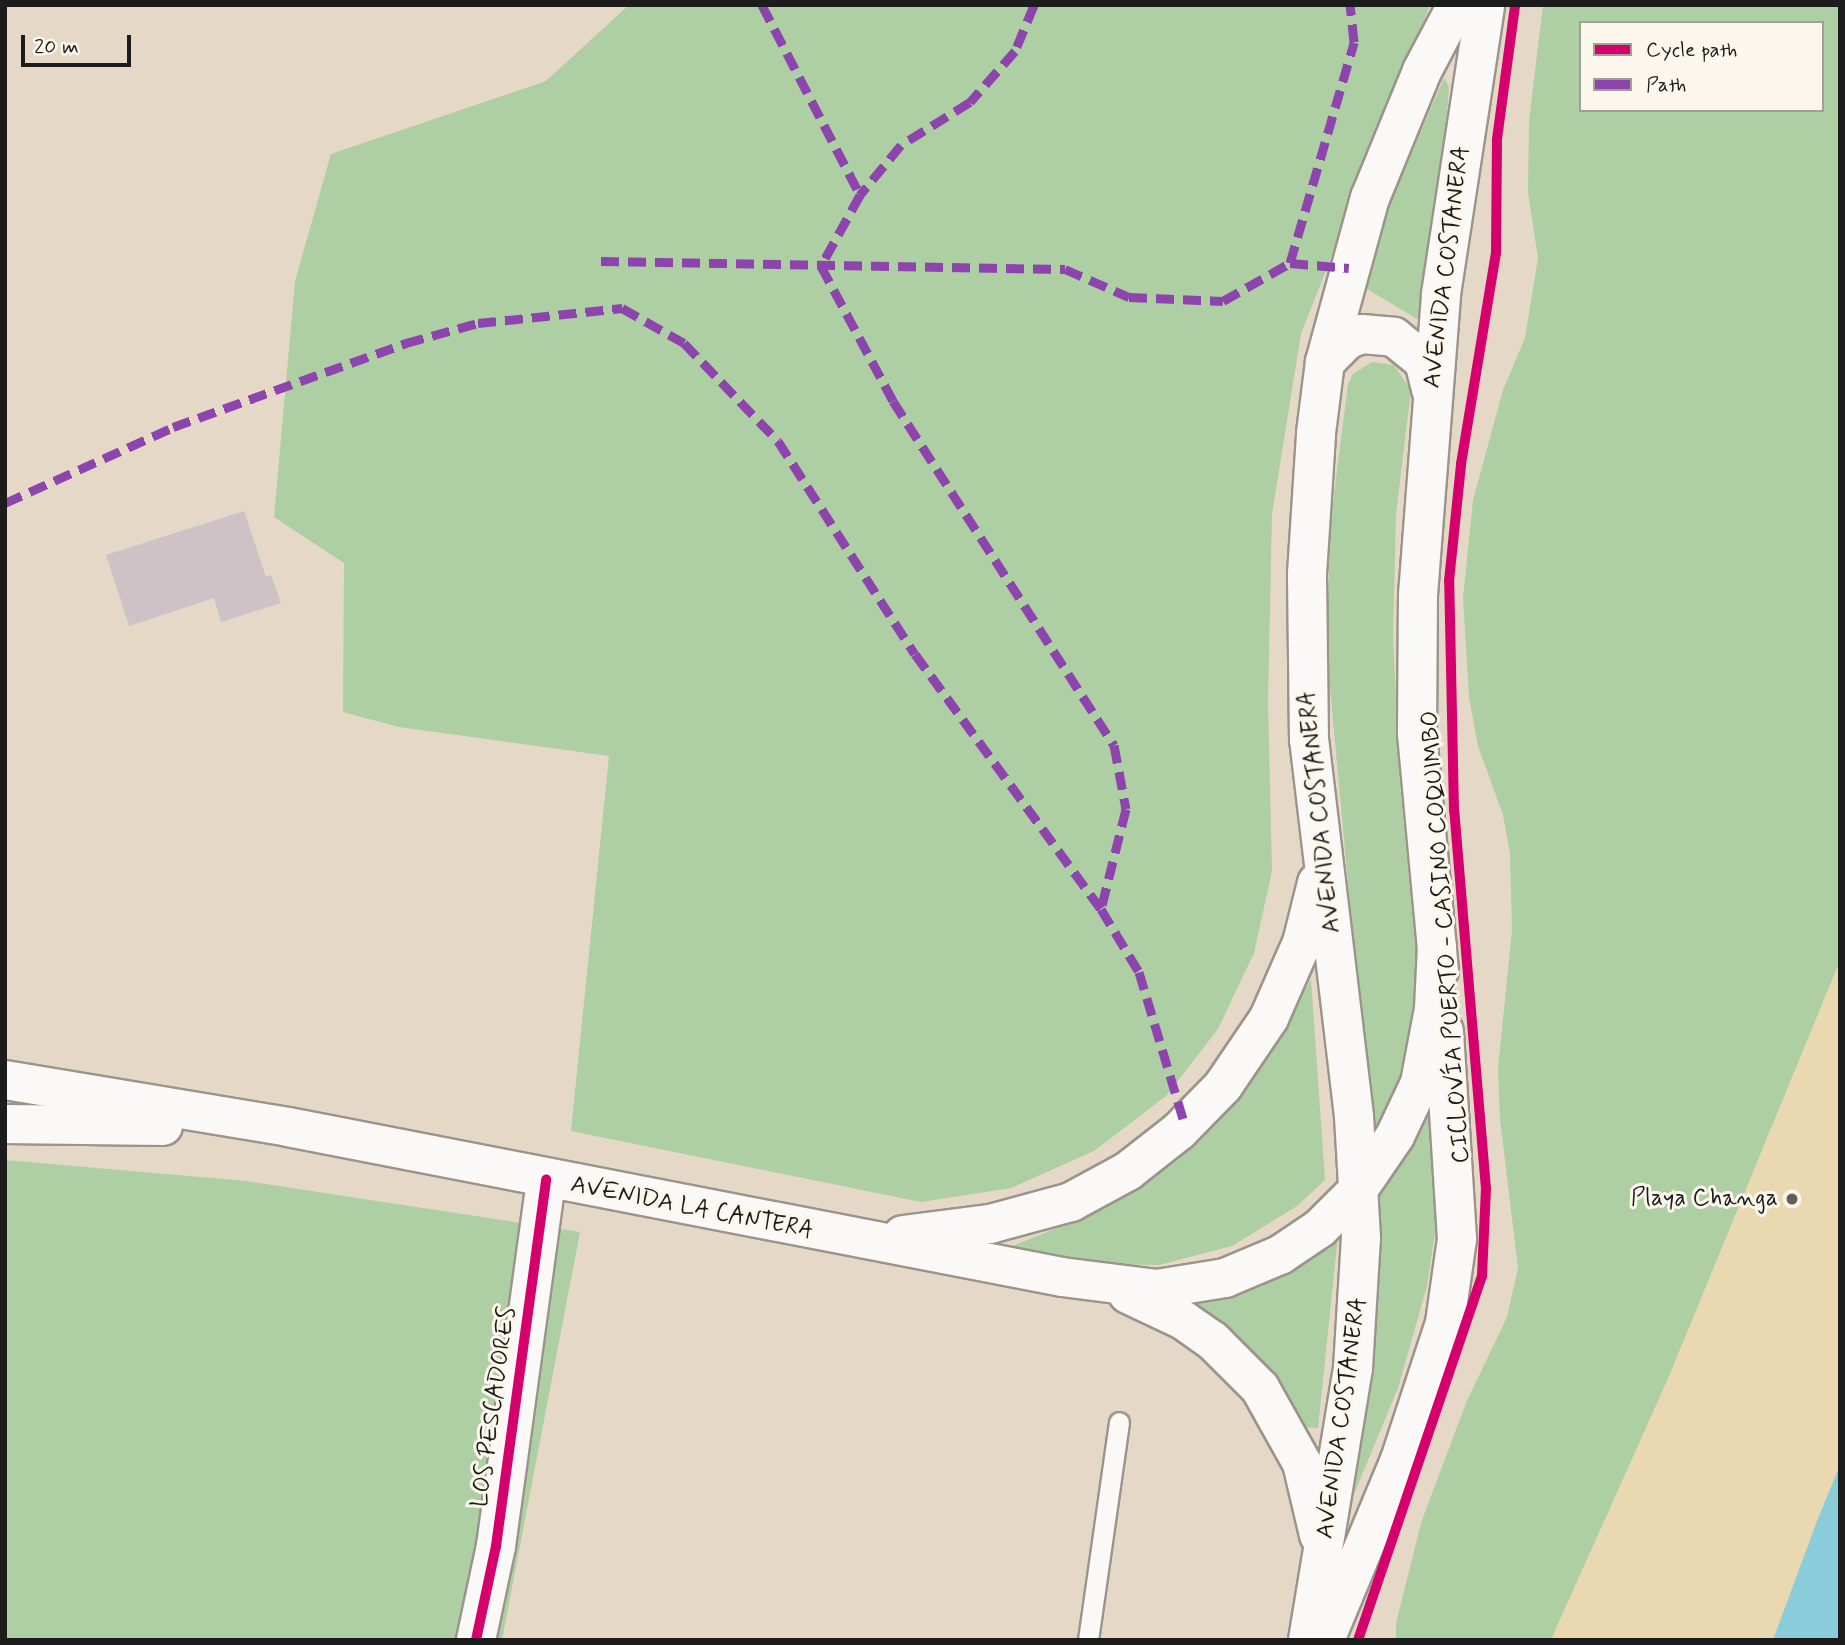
<!DOCTYPE html>
<html>
<head>
<meta charset="utf-8">
<style>
  body { margin:0 }
  #map { position:relative; width:1845px; height:1645px; overflow:hidden; background:#e5d8c7; font-family:Mynerve,sans-serif }
  div>[style] { position:absolute }
  .green>* { inset:0; background:#adcfa3 }
  .sand>* { inset:0; background:#ead9b0 }
  .water>* { inset:0; background:#8bccda }
  .building>* { inset:0; background:#cdc3c6 }
  .roads { filter:drop-shadow(2px 0 #9c948b) drop-shadow(-2px 0 #9c948b) drop-shadow(0 2px #9c948b) drop-shadow(0 -2px #9c948b) }
  .lane>* { height:19px; margin:-9.5px; padding:0 9.5px; transform-origin:9.5px; border-radius:9.5px; background:#fbf9f7 }
  .street>* { height:38px; margin:-19px; padding:0 19px; transform-origin:19px; border-radius:19px; background:#fbf9f7 }
  .primary>* { height:38px; margin:-19px; padding:0 19px; transform-origin:19px; border-radius:19px; background:#fbf9f7 }
  .quiet>* { height:9px; margin-top:-4.5px; transform-origin:0; background:repeating-linear-gradient(90deg,#8e44ad 0 18px,transparent 0 27px) }
  .cycleway>* { height:10px; margin:-5px; padding:0 5px; transform-origin:5px; border-radius:5px; background:#d6006c }
  .dots>* { width:19px; height:19px; translate:-50% -50%; box-sizing:border-box; border:4px solid #fbf7ec; border-radius:50% }
  span { translate:-50% -50%; white-space:nowrap; text-align:center; line-height:1.15; -webkit-text-stroke:6px #fbf7ec; paint-order:stroke }
  .street-label { font-size:24px; color:#1c1c1c }
  .poi-label { font-size:24px; color:#1c1c1c }
  .right { translate:-100% -50%; text-align:right }
  .frame { position:absolute; inset:0; border:7px solid #1c1c1c; pointer-events:none }
  .legend { position:absolute; left:1579px; top:21px; width:245px; height:91px; box-sizing:border-box; background:#fbf7ec; border:2px solid #a29f99; margin:0; padding:9px 12px; list-style:none; font-size:21px; color:#1c1c1c }
  .legend li { display:flex; align-items:center; gap:14px; height:35px }
  .legend b { width:35px; border:2px solid #a29f99 }
  .scale { position:absolute; left:21px; top:35px; width:110px; height:32px; box-sizing:border-box; border:4px solid #1c1c1c; border-top:0; padding-left:9px; font-size:21px; line-height:24px; white-space:nowrap; color:#1c1c1c; -webkit-text-stroke:5px #fbf7ec; paint-order:stroke }
</style>
</head>
<body>
<div id="map">
  <div class="green">
    <div style="clip-path:polygon(629px 5px,1430px 5px,1301px 334px,1272px 514px,1268px 702px,1272px 871px,1254px 953px,1218px 1029px,1166px 1096px,1094px 1151px,1011px 1188px,921px 1202px,571px 1131px,609px 756px,399px 727px,343px 712px,344px 563px,274px 517px,295px 281px,331px 154px,546px 81px)"></div>
    <div style="clip-path:polygon(evenodd,1543px 5px,1840px 5px,1840px 961px,1668px 1379px,1551px 1640px,1396px 1640px,1396px 1623px,1422px 1520px,1466px 1403px,1507px 1317px,1518px 1268px,1500px 1119px,1498px 1069px,1512px 930px,1510px 853px,1503px 815px,1478px 746px,1469px 697px,1463px 598px,1473px 500px,1503px 390px,1525px 338px,1538px 258px,1528px 192px,1529px 121px,1543px 5px,1581px 23px,1822px 23px,1822px 110px,1581px 110px,1581px 23px)"></div>
    <div style="clip-path:polygon(1444px 78px,1449px 87px,1435px 262px,1424px 323px,1367px 289px,1374px 250px,1390px 203px)"></div>
    <div style="clip-path:polygon(1372px 362px,1394px 365px,1411px 390px,1396px 514px,1393px 635px,1400px 783px,1421px 1006px,1404px 1076px,1375px 1131px,1370px 1120px,1326px 645px,1331px 518px,1348px 384px,1353px 374px)"></div>
    <div style="clip-path:polygon(1311px 979px,1325px 1180px,1297px 1206px,1232px 1246px,1159px 1265px,1095px 1264px,1005px 1249px,1094px 1213px,1135px 1188px,1241px 1092px,1268px 1056px)"></div>
    <div style="clip-path:polygon(1435px 1093px,1440px 1198px,1427px 1286px,1398px 1388px,1328px 1557px,1370px 1191px)"></div>
    <div style="clip-path:polygon(5px 1160px,246px 1181px,580px 1232px,502px 1640px,5px 1640px)"></div>
    <div style="clip-path:polygon(1338px 1236px,1318px 1428px,1300px 1427px,1187px 1302px,1239px 1295px,1286px 1273px)"></div>
  </div>
  <div class="sand">
    <div style="clip-path:polygon(1840px 961px,1840px 1465px,1773px 1640px,1551px 1640px,1668px 1379px)"></div>
  </div>
  <div class="water">
    <div style="clip-path:polygon(1840px 1465px,1840px 1640px,1773px 1640px,1817px 1521px)"></div>
  </div>
  <div class="building">
    <div style="clip-path:polygon(244px 511px,266px 577px,271px 575px,281px 603px,221px 622px,214px 598px,129px 626px,106px 555px)"></div>
  </div>
  <div class="roads">
    <div class="lane">
      <div style="left:1088px;top:1640px;width:220px;rotate:-81.9deg"></div>
    </div>
    <div class="street">
      <div style="left:476px;top:1640px;width:96px;rotate:-78deg"></div>
      <div style="left:496px;top:1546px;width:370px;rotate:-82.2deg"></div>
    </div>
    <div class="primary">
      <div style="left:1325px;top:362px;width:31px;rotate:-45deg"></div>
      <div style="left:1347px;top:340px;width:16px;rotate:-22deg"></div>
      <div style="left:1362px;top:334px;width:32px;rotate:5deg"></div>
      <div style="left:1394px;top:337px;width:38px;rotate:39deg"></div>
      <div style="left:1424px;top:361px;width:30px;rotate:76deg"></div>
      <div style="left:1439px;top:971px;width:238px;rotate:-95.3deg"></div>
      <div style="left:1417px;top:734px;width:139px;rotate:-89.6deg"></div>
      <div style="left:1418px;top:595px;width:302px;rotate:-85.6deg"></div>
      <div style="left:1441px;top:294px;width:292px;rotate:-81.3deg"></div>
      <div style="left:5px;top:1080px;width:287px;rotate:9.4deg"></div>
      <div style="left:288px;top:1127px;width:788px;rotate:10.97deg"></div>
      <div style="left:1062px;top:1277px;width:96px;rotate:7.2deg"></div>
      <div style="left:1157px;top:1289px;width:69px;rotate:-9.2deg"></div>
      <div style="left:1225px;top:1278px;width:60px;rotate:-22.7deg"></div>
      <div style="left:1280px;top:1255px;width:48px;rotate:-34deg"></div>
      <div style="left:1320px;top:1228px;width:54px;rotate:-45deg"></div>
      <div style="left:1358px;top:1190px;width:65px;rotate:-55.6deg"></div>
      <div style="left:1395px;top:1136px;width:59px;rotate:-64.7deg"></div>
      <div style="left:1420px;top:1083px;width:75px;rotate:-79.3deg"></div>
      <div style="left:1434px;top:1009px;width:63px;rotate:-87.3deg"></div>
      <div style="left:5px;top:1124px;width:158px;rotate:0.7deg"></div>
      <div style="left:903px;top:1235px;width:88px;rotate:-7.2deg"></div>
      <div style="left:990px;top:1224px;width:84px;rotate:-15.2deg"></div>
      <div style="left:1071px;top:1202px;width:65px;rotate:-28.5deg"></div>
      <div style="left:1128px;top:1171px;width:65px;rotate:-38.1deg"></div>
      <div style="left:1179px;top:1131px;width:63px;rotate:-45.6deg"></div>
      <div style="left:1223px;top:1086px;width:82px;rotate:-55.9deg"></div>
      <div style="left:1269px;top:1018px;width:82px;rotate:-66.3deg"></div>
      <div style="left:1302px;top:943px;width:62px;rotate:-76deg"></div>
      <div style="left:1128px;top:1294px;width:61px;rotate:25.3deg"></div>
      <div style="left:1183px;top:1320px;width:35px;rotate:35deg"></div>
      <div style="left:1212px;top:1340px;width:68px;rotate:45deg"></div>
      <div style="left:1260px;top:1388px;width:86px;rotate:60.8deg"></div>
      <div style="left:1302px;top:1463px;width:74px;rotate:76.7deg"></div>
      <div style="left:1308px;top:1640px;width:276px;rotate:-80.6deg"></div>
      <div style="left:1353px;top:1368px;width:130px;rotate:-86.5deg"></div>
      <div style="left:1361px;top:1238px;width:122px;rotate:-93.3deg"></div>
      <div style="left:1354px;top:1116px;width:379px;rotate:-96.8deg"></div>
      <div style="left:1309px;top:740px;width:166px;rotate:-90.7deg"></div>
      <div style="left:1307px;top:574px;width:141px;rotate:-86.3deg"></div>
      <div style="left:1316px;top:433px;width:72px;rotate:-82.8deg"></div>
      <div style="left:1325px;top:362px;width:170px;rotate:-74.7deg"></div>
      <div style="left:1370px;top:198px;width:137px;rotate:-67.7deg"></div>
      <div style="left:1422px;top:71px;width:75px;rotate:-62.1deg"></div>
      <div style="left:1325px;top:1640px;width:195px;rotate:-67.4deg"></div>
      <div style="left:1400px;top:1460px;width:144px;rotate:-71.8deg"></div>
      <div style="left:1445px;top:1323px;width:85px;rotate:-81.9deg"></div>
      <div style="left:1457px;top:1239px;width:208px;rotate:-93.6deg"></div>
    </div>
  </div>
  <div class="quiet">
    <div style="left:762px;top:5px;width:214px;rotate:62.7deg"></div>
    <div style="left:1034px;top:5px;width:50px;rotate:112.4deg"></div>
    <div style="left:1015px;top:51px;width:68px;rotate:131.4deg"></div>
    <div style="left:970px;top:102px;width:81px;rotate:148.1deg"></div>
    <div style="left:901px;top:145px;width:65px;rotate:129.4deg"></div>
    <div style="left:860px;top:195px;width:81px;rotate:118.8deg"></div>
    <div style="left:821px;top:266px;width:153px;rotate:61.9deg"></div>
    <div style="left:893px;top:401px;width:409px;rotate:57.3deg"></div>
    <div style="left:1114px;top:745px;width:65px;rotate:79.4deg"></div>
    <div style="left:1126px;top:809px;width:103px;rotate:104deg"></div>
    <div style="left:601px;top:261px;width:464px;rotate:1deg"></div>
    <div style="left:1065px;top:269px;width:70px;rotate:23.6deg"></div>
    <div style="left:1129px;top:297px;width:94px;rotate:2.4deg"></div>
    <div style="left:1223px;top:301px;width:77px;rotate:-29.6deg"></div>
    <div style="left:1290px;top:263px;width:59px;rotate:4.8deg"></div>
    <div style="left:1290px;top:263px;width:230px;rotate:-73.8deg"></div>
    <div style="left:1354px;top:42px;width:37px;rotate:-96deg"></div>
    <div style="left:5px;top:503px;width:184px;rotate:-24.3deg"></div>
    <div style="left:173px;top:427px;width:248px;rotate:-19.8deg"></div>
    <div style="left:406px;top:343px;width:75px;rotate:-15.5deg"></div>
    <div style="left:478px;top:323px;width:145px;rotate:-5.9deg"></div>
    <div style="left:622px;top:308px;width:71px;rotate:29.4deg"></div>
    <div style="left:684px;top:343px;width:136px;rotate:46.2deg"></div>
    <div style="left:778px;top:441px;width:253px;rotate:57.3deg"></div>
    <div style="left:915px;top:654px;width:316px;rotate:53.9deg"></div>
    <div style="left:1101px;top:909px;width:74px;rotate:58.9deg"></div>
    <div style="left:1139px;top:972px;width:160px;rotate:73.3deg"></div>
  </div>
  <div class="cycleway">
    <div style="left:476px;top:1640px;width:96px;rotate:-78deg"></div>
    <div style="left:496px;top:1546px;width:370px;rotate:-82.2deg"></div>
    <div style="left:1358px;top:1640px;width:385px;rotate:-71.2deg"></div>
    <div style="left:1482px;top:1276px;width:87px;rotate:-87.4deg"></div>
    <div style="left:1486px;top:1189px;width:379px;rotate:-94.8deg"></div>
    <div style="left:1454px;top:811px;width:230px;rotate:-91.2deg"></div>
    <div style="left:1449px;top:581px;width:118px;rotate:-84.1deg"></div>
    <div style="left:1461px;top:464px;width:214px;rotate:-80.6deg"></div>
    <div style="left:1496px;top:253px;width:114px;rotate:-89.5deg"></div>
    <div style="left:1497px;top:139px;width:135px;rotate:-82.3deg"></div>
  </div>
  <div class="dots">
    <div style="left:1792px;top:1199px;background:#625e58"></div>
  </div>
  <div class="street-label">
    <span style="left:1447px;top:267px;rotate:-83deg">AVENIDA COSTANERA</span>
    <span style="left:1320px;top:812px;rotate:-96deg">AVENIDA COSTANERA</span>
    <span style="left:1446px;top:937px;rotate:-94deg">CICLOVÍA PUERTO - CASINO COQUIMBO</span>
    <span style="left:692px;top:1208px;rotate:11deg">AVENIDA LA CANTERA</span>
    <span style="left:494px;top:1407px;rotate:-82deg">LOS PESCADORES</span>
    <span style="left:1342px;top:1418px;rotate:-82deg">AVENIDA COSTANERA</span>
  </div>
  <div class="poi-label">
    <span class="right" style="left:1778px;top:1199px">Playa Changa</span>
  </div>
  <div class="frame"></div>
  <ul class="legend">
  <li><b style="height:9px;background:#d6006c"></b>Cycle path</li>
  <li><b style="height:9px;background:#8e44ad"></b>Path</li>
  </ul>
  <div class="scale">20 m</div>
</div>
</body>
</html>
